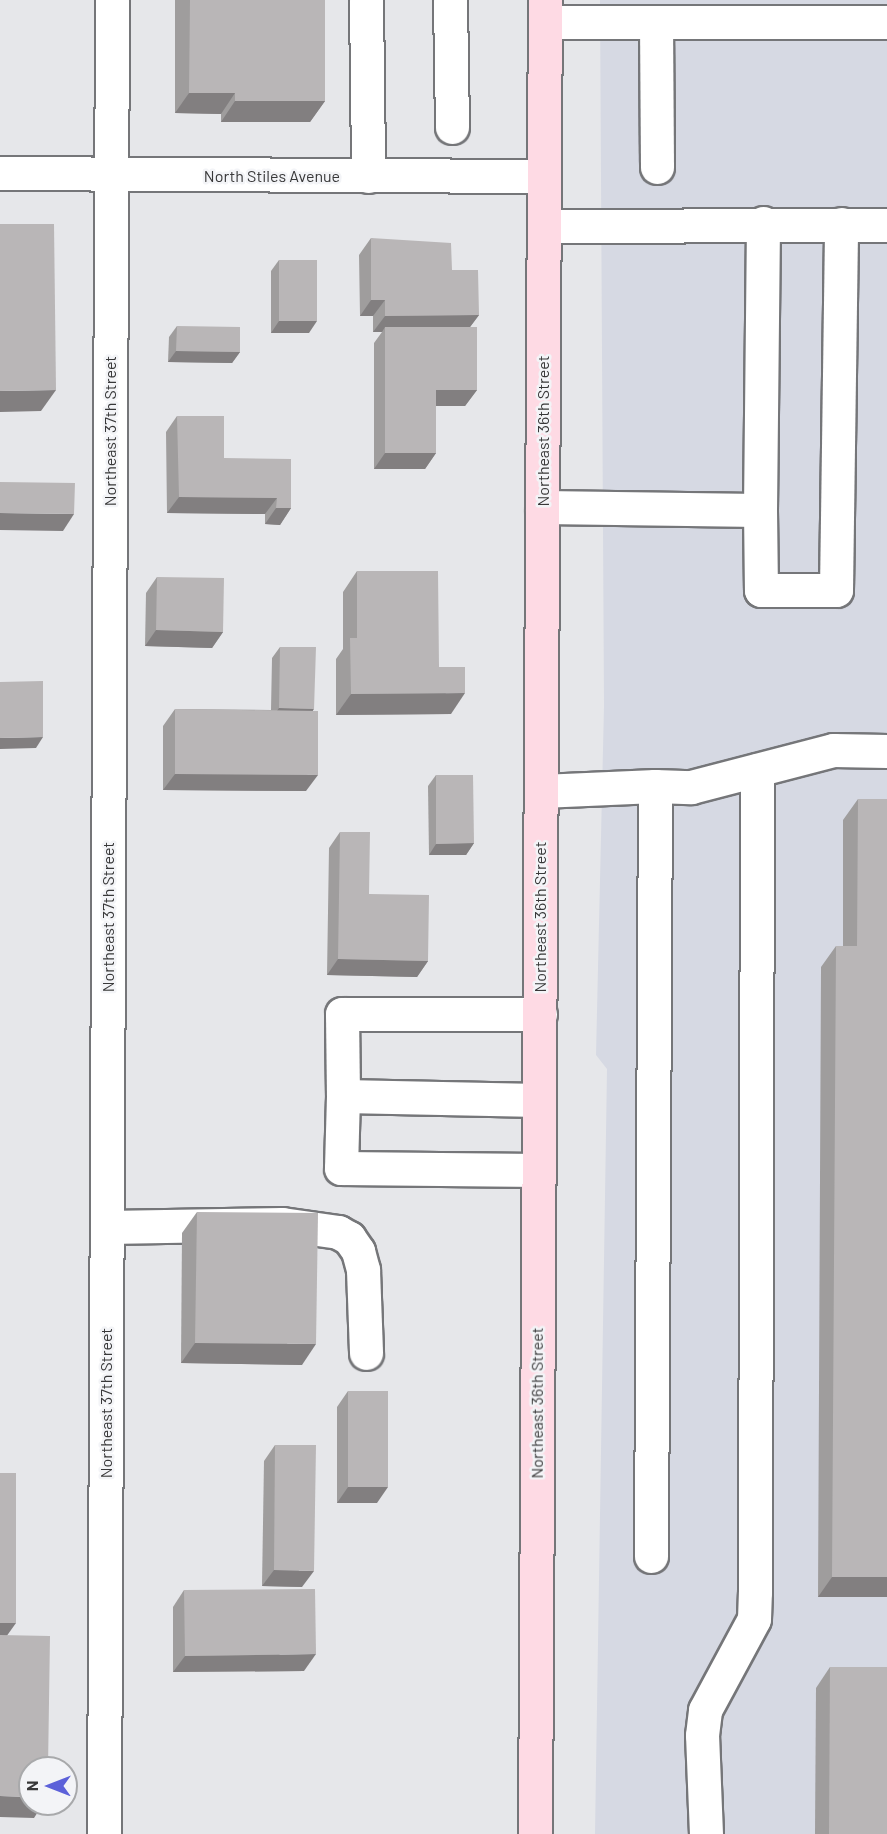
<!DOCTYPE html>
<html>
<head>
<meta charset="utf-8">
<style>
  body { margin:0 }
  #map { position:relative; width:887px; height:1834px; overflow:hidden; background:#e6e7ea; font-family:Barlow,sans-serif }
  div>[style] { position:absolute }
  .built>* { inset:0; background:#d6d9e3 }
  .roads { filter:drop-shadow(2px 0 #757679) drop-shadow(-2px 0 #757679) drop-shadow(0 2px #757679) drop-shadow(0 -2px #757679) }
  .minor>* { height:33px; margin:-16.5px; padding:0 16.5px; transform-origin:16.5px; border-radius:16.5px; background:#fff }
  .major>* { height:33px; margin:-16.5px; padding:0 16.5px; transform-origin:16.5px; border-radius:16.5px; background:#fedae4 }
  .wall>* { inset:0; background:#9f9d9d }
  .shaded-wall>* { inset:0; background:#827f80 }
  .building>* { inset:0; background:#b9b6b7 }
  span { translate:-50% -50%; white-space:nowrap; text-align:center; line-height:1.15; -webkit-text-stroke:5px #f3f4f7; paint-order:stroke }
  .street-label { font-size:16px; color:#383839 }
  .north { position:absolute; left:18px; top:1756px; width:60px; height:60px; box-sizing:border-box; background:#f3f4f7; border:2px solid #a8a9ab; border-radius:50%; rotate:270deg; font-size:16px; font-weight:700; line-height:24px; text-align:center; color:#383839 }
  .north::after { content:''; display:block; margin:auto; width:21px; height:27px; background:#5c61d9; clip-path:polygon(50% 0,100% 100%,50% 72%,0 100%) }
</style>
</head>
<body>
<div id="map">
  <div class="built">
    <div style="clip-path:polygon(600px 0,887px 0,887px 1834px,595px 1834px,607px 1069px,596px 1055px,604px 706px)"></div>
  </div>
  <div class="roads">
    <div class="minor">
      <div style="left:366px;top:0;width:176px;rotate:89.3deg"></div>
      <div style="left:450px;top:0;width:127px;rotate:89.1deg"></div>
      <div style="left:545px;top:22px;width:342px"></div>
      <div style="left:656px;top:22px;width:145px;rotate:89.6deg"></div>
      <div style="left:0;top:173px;width:544px;rotate:0.32deg"></div>
      <div style="left:544px;top:226px;width:343px;rotate:-0.2deg"></div>
      <div style="left:542px;top:507px;width:218px;rotate:0.8deg"></div>
      <div style="left:760px;top:510px;width:287px;rotate:-89.4deg"></div>
      <div style="left:760px;top:510px;width:80px;rotate:89.3deg"></div>
      <div style="left:761px;top:590px;width:75px"></div>
      <div style="left:836px;top:590px;width:366px;rotate:-89.2deg"></div>
      <div style="left:655px;top:786px;width:36px;rotate:2deg"></div>
      <div style="left:691px;top:787px;width:147px;rotate:-14.6deg"></div>
      <div style="left:833px;top:750px;width:54px;rotate:1.1deg"></div>
      <div style="left:541px;top:791px;width:114px;rotate:-2.5deg"></div>
      <div style="left:655px;top:786px;width:770px;rotate:90.3deg"></div>
      <div style="left:343px;top:1096px;width:72px;rotate:91.6deg"></div>
      <div style="left:341px;top:1168px;width:198px;rotate:0.6deg"></div>
      <div style="left:539px;top:1100px;width:196px;rotate:-178.8deg"></div>
      <div style="left:343px;top:1096px;width:82px;rotate:-90.7deg"></div>
      <div style="left:342px;top:1014px;width:198px"></div>
      <div style="left:107px;top:1227px;width:175px;rotate:-1deg"></div>
      <div style="left:282px;top:1224px;width:57px;rotate:8.1deg"></div>
      <div style="left:338px;top:1232px;width:13px;rotate:29deg"></div>
      <div style="left:349px;top:1238px;width:16px;rotate:55deg"></div>
      <div style="left:358px;top:1251px;width:20px;rotate:75deg"></div>
      <div style="left:363px;top:1270px;width:83px;rotate:87.9deg"></div>
      <div style="left:104px;top:1834px;width:1834px;rotate:-89.75deg"></div>
      <div style="left:706px;top:1834px;width:99px;rotate:-92.3deg"></div>
      <div style="left:702px;top:1735px;width:25px;rotate:-83deg"></div>
      <div style="left:705px;top:1710px;width:103px;rotate:-61.7deg"></div>
      <div style="left:754px;top:1619px;width:27px;rotate:-88deg"></div>
      <div style="left:755px;top:1592px;width:822px;rotate:-89.86deg"></div>
    </div>
    <div class="major">
      <div style="left:535px;top:1834px;width:1834px;rotate:-89.69deg"></div>
    </div>
  </div>
  <div class="wall">
    <div style="clip-path:polygon(175px 0,325px 0,325px 101px,310px 122px,221px 122px,221px 114px,175px 113px)"></div>
    <div style="clip-path:polygon(371px 238px,452px 270px,479px 315px,470px 327px,477px 390px,465px 406px,436px 406px,436px 453px,425px 469px,374px 469px,374px 343px,382px 332px,373px 332px,373px 316px,360px 316px,359px 255px)"></div>
    <div style="clip-path:polygon(279px 260px,309px 333px,271px 333px,271px 271px)"></div>
    <div style="clip-path:polygon(177px 326px,240px 352px,232px 363px,168px 362px,169px 337px)"></div>
    <div style="clip-path:polygon(177px 416px,224px 458px,291px 508px,280px 525px,265px 524px,265px 514px,167px 513px,166px 432px)"></div>
    <div style="clip-path:polygon(357px 571px,439px 667px,451px 714px,336px 715px,336px 659px,343px 649px,343px 592px)"></div>
    <div style="clip-path:polygon(157px 577px,223px 632px,212px 648px,145px 646px,146px 593px)"></div>
    <div style="clip-path:polygon(280px 647px,313px 710px,306px 791px,163px 790px,163px 726px,175px 709px,271px 710px,272px 658px)"></div>
    <div style="clip-path:polygon(436px 775px,474px 843px,466px 855px,429px 855px,428px 786px)"></div>
    <div style="clip-path:polygon(858px 799px,887px 1597px,818px 1597px,821px 967px,836px 946px,843px 946px,843px 820px)"></div>
    <div style="clip-path:polygon(340px 832px,369px 894px,428px 961px,417px 977px,327px 975px,329px 848px)"></div>
    <div style="clip-path:polygon(197px 1212px,302px 1365px,181px 1363px,182px 1233px)"></div>
    <div style="clip-path:polygon(348px 1391px,377px 1503px,337px 1503px,337px 1407px)"></div>
    <div style="clip-path:polygon(275px 1445px,302px 1587px,262px 1586px,264px 1461px)"></div>
    <div style="clip-path:polygon(184px 1590px,304px 1671px,173px 1672px,173px 1607px)"></div>
    <div style="clip-path:polygon(830px 1667px,887px 1834px,815px 1834px,816px 1688px)"></div>
  </div>
  <div class="shaded-wall">
    <div style="clip-path:polygon(189px 93px,235px 93px,221px 114px,175px 113px)"></div>
    <div style="clip-path:polygon(235px 101px,325px 101px,310px 122px,221px 122px)"></div>
    <div style="clip-path:polygon(371px 300px,385px 300px,373px 316px,360px 316px)"></div>
    <div style="clip-path:polygon(479px 315px,467px 331px,385px 327px,382px 332px,373px 332px,385px 316px)"></div>
    <div style="clip-path:polygon(279px 321px,317px 321px,309px 333px,271px 333px)"></div>
    <div style="clip-path:polygon(176px 351px,240px 352px,232px 363px,168px 362px)"></div>
    <div style="clip-path:polygon(56px 390px,41px 411px,0 412px,0 391px)"></div>
    <div style="clip-path:polygon(436px 390px,477px 390px,465px 406px,425px 406px)"></div>
    <div style="clip-path:polygon(385px 453px,436px 453px,425px 469px,374px 469px)"></div>
    <div style="clip-path:polygon(179px 497px,277px 498px,265px 514px,167px 513px)"></div>
    <div style="clip-path:polygon(276px 508px,291px 508px,280px 525px,265px 524px)"></div>
    <div style="clip-path:polygon(0 513px,74px 514px,63px 531px,0 530px)"></div>
    <div style="clip-path:polygon(156px 630px,223px 632px,212px 648px,145px 646px)"></div>
    <div style="clip-path:polygon(465px 693px,451px 714px,336px 715px,351px 694px)"></div>
    <div style="clip-path:polygon(279px 708px,314px 709px,306px 720px,271px 719px)"></div>
    <div style="clip-path:polygon(43px 737px,36px 748px,0 749px,0 738px)"></div>
    <div style="clip-path:polygon(175px 774px,318px 775px,306px 791px,163px 790px)"></div>
    <div style="clip-path:polygon(474px 843px,466px 855px,429px 855px,436px 844px)"></div>
    <div style="clip-path:polygon(338px 959px,428px 961px,417px 977px,327px 975px)"></div>
    <div style="clip-path:polygon(195px 1343px,316px 1344px,302px 1365px,181px 1363px)"></div>
    <div style="clip-path:polygon(348px 1487px,388px 1487px,377px 1503px,337px 1503px)"></div>
    <div style="clip-path:polygon(274px 1570px,314px 1571px,302px 1587px,262px 1586px)"></div>
    <div style="clip-path:polygon(832px 1577px,887px 1577px,887px 1597px,818px 1597px)"></div>
    <div style="clip-path:polygon(0 1623px,16px 1623px,1px 1644px,0 1644px)"></div>
    <div style="clip-path:polygon(316px 1654px,304px 1671px,173px 1672px,185px 1656px)"></div>
    <div style="clip-path:polygon(0 1796px,30px 1797px,30px 1804px,43px 1804px,34px 1818px,0 1817px)"></div>
  </div>
  <div class="building">
    <div style="clip-path:polygon(190px 0,325px 0,325px 101px,235px 101px,235px 93px,189px 93px)"></div>
    <div style="clip-path:polygon(0 224px,54px 224px,56px 390px,0 391px)"></div>
    <div style="clip-path:polygon(371px 238px,451px 243px,452px 270px,478px 270px,479px 315px,385px 316px,385px 300px,371px 300px)"></div>
    <div style="clip-path:polygon(279px 260px,317px 260px,317px 321px,279px 321px)"></div>
    <div style="clip-path:polygon(177px 326px,240px 327px,240px 352px,176px 351px)"></div>
    <div style="clip-path:polygon(385px 327px,477px 327px,477px 390px,436px 390px,436px 453px,385px 453px)"></div>
    <div style="clip-path:polygon(177px 416px,224px 416px,224px 458px,291px 459px,291px 508px,276px 508px,277px 498px,179px 497px)"></div>
    <div style="clip-path:polygon(0 482px,75px 483px,74px 514px,0 513px)"></div>
    <div style="clip-path:polygon(357px 571px,438px 571px,439px 667px,465px 667px,465px 693px,351px 694px,350px 638px,357px 638px)"></div>
    <div style="clip-path:polygon(157px 577px,224px 578px,223px 632px,156px 630px)"></div>
    <div style="clip-path:polygon(280px 647px,316px 647px,314px 709px,279px 708px)"></div>
    <div style="clip-path:polygon(43px 681px,43px 737px,0 738px,0 682px)"></div>
    <div style="clip-path:polygon(175px 709px,318px 711px,318px 775px,175px 774px)"></div>
    <div style="clip-path:polygon(436px 775px,473px 775px,474px 843px,436px 844px)"></div>
    <div style="clip-path:polygon(858px 799px,887px 799px,887px 1577px,832px 1577px,836px 946px,857px 946px)"></div>
    <div style="clip-path:polygon(340px 832px,370px 832px,369px 894px,429px 895px,428px 961px,338px 959px)"></div>
    <div style="clip-path:polygon(197px 1212px,318px 1213px,316px 1344px,195px 1343px)"></div>
    <div style="clip-path:polygon(348px 1391px,388px 1391px,388px 1487px,348px 1487px)"></div>
    <div style="clip-path:polygon(275px 1445px,316px 1445px,314px 1571px,274px 1570px)"></div>
    <div style="clip-path:polygon(0 1473px,16px 1473px,16px 1623px,0 1623px)"></div>
    <div style="clip-path:polygon(315px 1589px,316px 1654px,185px 1656px,184px 1590px)"></div>
    <div style="clip-path:polygon(0 1635px,50px 1636px,48px 1768px,30px 1768px,30px 1797px,0 1796px)"></div>
    <div style="clip-path:polygon(830px 1667px,887px 1667px,887px 1834px,829px 1834px)"></div>
  </div>
  <div class="street-label">
    <span style="left:272px;top:176px">North Stiles Avenue</span>
    <span style="left:110px;top:431px;rotate:-90deg">Northeast 37th Street</span>
    <span style="left:543px;top:431px;rotate:-90deg">Northeast 36th Street</span>
    <span style="left:108px;top:917px;rotate:-90deg">Northeast 37th Street</span>
    <span style="left:540px;top:917px;rotate:-90deg">Northeast 36th Street</span>
    <span style="left:106px;top:1403px;rotate:-90deg">Northeast 37th Street</span>
    <span style="left:537px;top:1403px;rotate:-90deg">Northeast 36th Street</span>
  </div>
  <div class="north">N</div>
</div>
</body>
</html>
